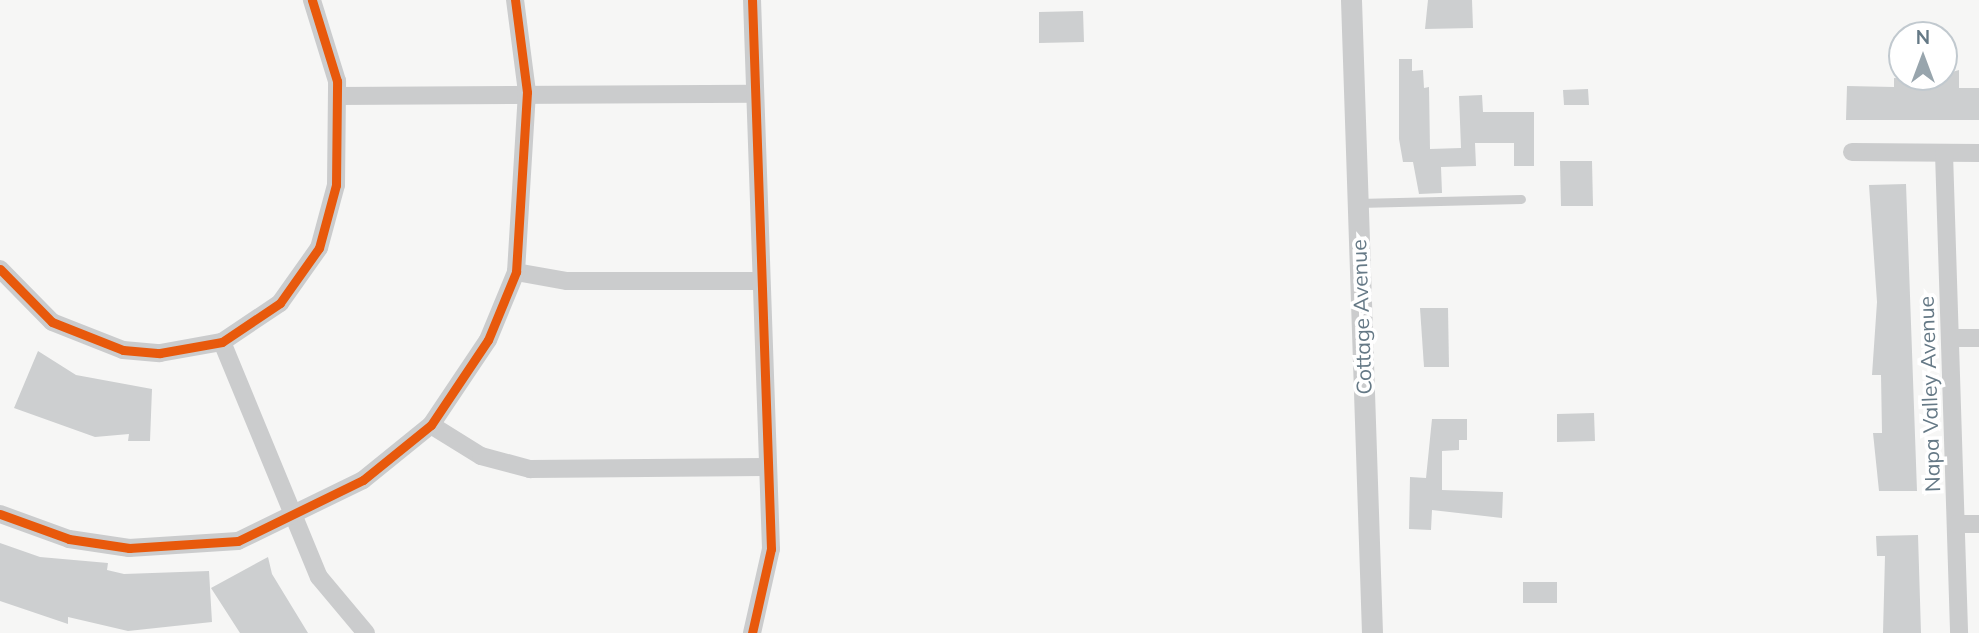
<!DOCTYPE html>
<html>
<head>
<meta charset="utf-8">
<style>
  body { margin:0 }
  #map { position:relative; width:1979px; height:633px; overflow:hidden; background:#f6f6f5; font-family:Mulish,sans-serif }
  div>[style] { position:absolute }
  .building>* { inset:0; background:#cdcfd0 }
  .service>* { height:9px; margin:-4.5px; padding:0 4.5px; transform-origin:4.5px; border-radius:4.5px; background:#cbcccd }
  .minor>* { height:18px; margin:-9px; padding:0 9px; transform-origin:9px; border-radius:9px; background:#cbcccd }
  .tertiary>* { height:21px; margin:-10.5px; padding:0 10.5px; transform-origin:10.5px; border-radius:10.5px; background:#cbcccd }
  .cycleway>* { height:9px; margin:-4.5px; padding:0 4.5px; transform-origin:4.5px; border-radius:4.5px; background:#e8590c }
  span { translate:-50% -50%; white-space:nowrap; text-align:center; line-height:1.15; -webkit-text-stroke:7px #fff; paint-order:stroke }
  .street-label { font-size:21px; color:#657986 }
  .north { position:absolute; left:1888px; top:21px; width:70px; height:70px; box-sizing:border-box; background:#fff; border:2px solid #c1c9cf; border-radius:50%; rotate:0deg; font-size:19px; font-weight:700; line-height:28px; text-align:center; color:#657986 }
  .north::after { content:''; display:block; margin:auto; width:24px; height:32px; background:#98a5ad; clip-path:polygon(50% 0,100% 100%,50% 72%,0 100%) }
</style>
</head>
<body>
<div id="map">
  <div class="building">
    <div style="clip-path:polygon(1428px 0,1472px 0,1473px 28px,1425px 29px)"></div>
    <div style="clip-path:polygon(1083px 11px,1084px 42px,1039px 43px,1039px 12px)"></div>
    <div style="clip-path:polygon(1399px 59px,1412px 59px,1412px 71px,1423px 70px,1424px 88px,1429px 87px,1430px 149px,1461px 148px,1459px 96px,1482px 95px,1483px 112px,1534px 112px,1534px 166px,1514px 166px,1514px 143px,1475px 143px,1476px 166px,1441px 167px,1442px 193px,1419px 194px,1413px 162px,1403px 162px,1399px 139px)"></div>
    <div style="clip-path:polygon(1959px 70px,1959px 88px,1979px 88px,1979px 120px,1846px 120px,1847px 86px,1894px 87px,1894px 78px,1928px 79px)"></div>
    <div style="clip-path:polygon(1588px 89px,1589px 105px,1564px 105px,1563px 90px)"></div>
    <div style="clip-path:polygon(1560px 161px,1592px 161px,1593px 206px,1561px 206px)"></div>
    <div style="clip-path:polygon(1906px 184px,1917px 491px,1879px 491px,1873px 433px,1882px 433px,1881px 375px,1872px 375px,1877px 302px,1869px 185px)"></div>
    <div style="clip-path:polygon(1420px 308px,1448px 308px,1449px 367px,1424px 367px)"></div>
    <div style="clip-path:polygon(38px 351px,76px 375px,152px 389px,150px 441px,128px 441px,129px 434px,95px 437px,14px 408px)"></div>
    <div style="clip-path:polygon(1594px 413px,1595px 441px,1557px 442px,1557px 414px)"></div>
    <div style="clip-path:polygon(1432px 419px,1467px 419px,1467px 440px,1459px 440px,1459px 450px,1442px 451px,1442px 490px,1503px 492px,1502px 518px,1432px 510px,1431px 530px,1409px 529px,1410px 477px,1426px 478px)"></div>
    <div style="clip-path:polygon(1918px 535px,1921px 633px,1883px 633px,1885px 556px,1877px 556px,1876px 536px)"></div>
    <div style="clip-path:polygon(0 543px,40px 557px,108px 563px,107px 570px,124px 574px,209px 571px,212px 622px,128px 631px,68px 617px,68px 624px,0 601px)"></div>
    <div style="clip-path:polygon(268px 557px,272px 574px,308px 633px,240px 633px,211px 588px)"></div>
    <div style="clip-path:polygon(1523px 582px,1557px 582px,1557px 603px,1523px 603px)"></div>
  </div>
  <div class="service">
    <div style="left:1358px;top:203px;width:163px;rotate:-1.4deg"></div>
  </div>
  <div class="minor">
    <div style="left:337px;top:96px;width:418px;rotate:-0.3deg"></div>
    <div style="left:1852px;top:152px;width:127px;rotate:0.5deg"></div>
    <div style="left:1944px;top:153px;width:480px;rotate:88.2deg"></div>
    <div style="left:0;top:269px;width:74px;rotate:45.5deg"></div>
    <div style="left:52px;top:322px;width:76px;rotate:21.5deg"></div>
    <div style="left:123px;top:350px;width:37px;rotate:5deg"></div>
    <div style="left:160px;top:353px;width:63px;rotate:-10.1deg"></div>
    <div style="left:222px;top:342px;width:70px;rotate:-33.9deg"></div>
    <div style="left:280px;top:303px;width:67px;rotate:-54.7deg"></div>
    <div style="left:319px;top:248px;width:65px;rotate:-74.9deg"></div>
    <div style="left:336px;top:185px;width:104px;rotate:-89.4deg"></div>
    <div style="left:337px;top:81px;width:85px;rotate:-107.2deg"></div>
    <div style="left:516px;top:272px;width:52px;rotate:10deg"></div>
    <div style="left:567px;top:281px;width:193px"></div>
    <div style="left:1953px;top:338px;width:26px"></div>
    <div style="left:222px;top:342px;width:254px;rotate:67.6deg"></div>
    <div style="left:319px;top:577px;width:73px;rotate:50deg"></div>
    <div style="left:431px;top:425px;width:59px;rotate:31.8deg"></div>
    <div style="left:481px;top:456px;width:51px;rotate:14.9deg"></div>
    <div style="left:530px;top:469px;width:236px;rotate:-0.5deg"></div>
    <div style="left:0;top:514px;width:73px;rotate:19.9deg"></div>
    <div style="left:69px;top:539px;width:61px;rotate:8.5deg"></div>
    <div style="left:129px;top:548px;width:109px;rotate:-3.7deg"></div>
    <div style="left:238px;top:541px;width:139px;rotate:-26deg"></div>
    <div style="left:363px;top:480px;width:87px;rotate:-39deg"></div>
    <div style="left:431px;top:425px;width:102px;rotate:-56.2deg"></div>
    <div style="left:488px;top:340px;width:74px;rotate:-67.6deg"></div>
    <div style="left:516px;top:272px;width:180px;rotate:-86.5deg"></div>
    <div style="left:527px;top:92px;width:93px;rotate:-97.4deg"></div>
    <div style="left:1957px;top:524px;width:22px"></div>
    <div style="left:752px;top:633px;width:86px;rotate:-77.3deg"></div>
    <div style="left:771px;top:549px;width:549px;rotate:-91.98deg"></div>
  </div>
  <div class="tertiary">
    <div style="left:1351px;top:0;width:633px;rotate:88.1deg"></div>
  </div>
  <div class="cycleway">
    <div style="left:0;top:269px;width:74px;rotate:45.5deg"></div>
    <div style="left:52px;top:322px;width:76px;rotate:21.5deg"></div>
    <div style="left:123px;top:350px;width:37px;rotate:5deg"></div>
    <div style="left:160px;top:353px;width:63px;rotate:-10.1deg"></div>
    <div style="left:222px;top:342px;width:70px;rotate:-33.9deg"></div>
    <div style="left:280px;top:303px;width:67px;rotate:-54.7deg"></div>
    <div style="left:319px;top:248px;width:65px;rotate:-74.9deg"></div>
    <div style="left:336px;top:185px;width:104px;rotate:-89.4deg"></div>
    <div style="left:337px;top:81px;width:85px;rotate:-107.2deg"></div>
    <div style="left:0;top:514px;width:73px;rotate:19.9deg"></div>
    <div style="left:69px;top:539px;width:61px;rotate:8.5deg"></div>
    <div style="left:129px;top:548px;width:109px;rotate:-3.7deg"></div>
    <div style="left:238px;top:541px;width:139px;rotate:-26deg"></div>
    <div style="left:363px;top:480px;width:87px;rotate:-39deg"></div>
    <div style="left:431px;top:425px;width:102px;rotate:-56.2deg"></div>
    <div style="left:488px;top:340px;width:74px;rotate:-67.6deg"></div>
    <div style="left:516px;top:272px;width:180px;rotate:-86.5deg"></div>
    <div style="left:527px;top:92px;width:93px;rotate:-97.4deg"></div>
    <div style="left:752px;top:633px;width:86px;rotate:-77.3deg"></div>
    <div style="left:771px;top:549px;width:549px;rotate:-91.98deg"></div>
  </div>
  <div class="street-label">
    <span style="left:1361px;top:317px;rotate:-92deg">Cottage Avenue</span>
    <span style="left:1929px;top:394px;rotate:-92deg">Napa Valley Avenue</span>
  </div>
  <div class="north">N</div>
</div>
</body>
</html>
